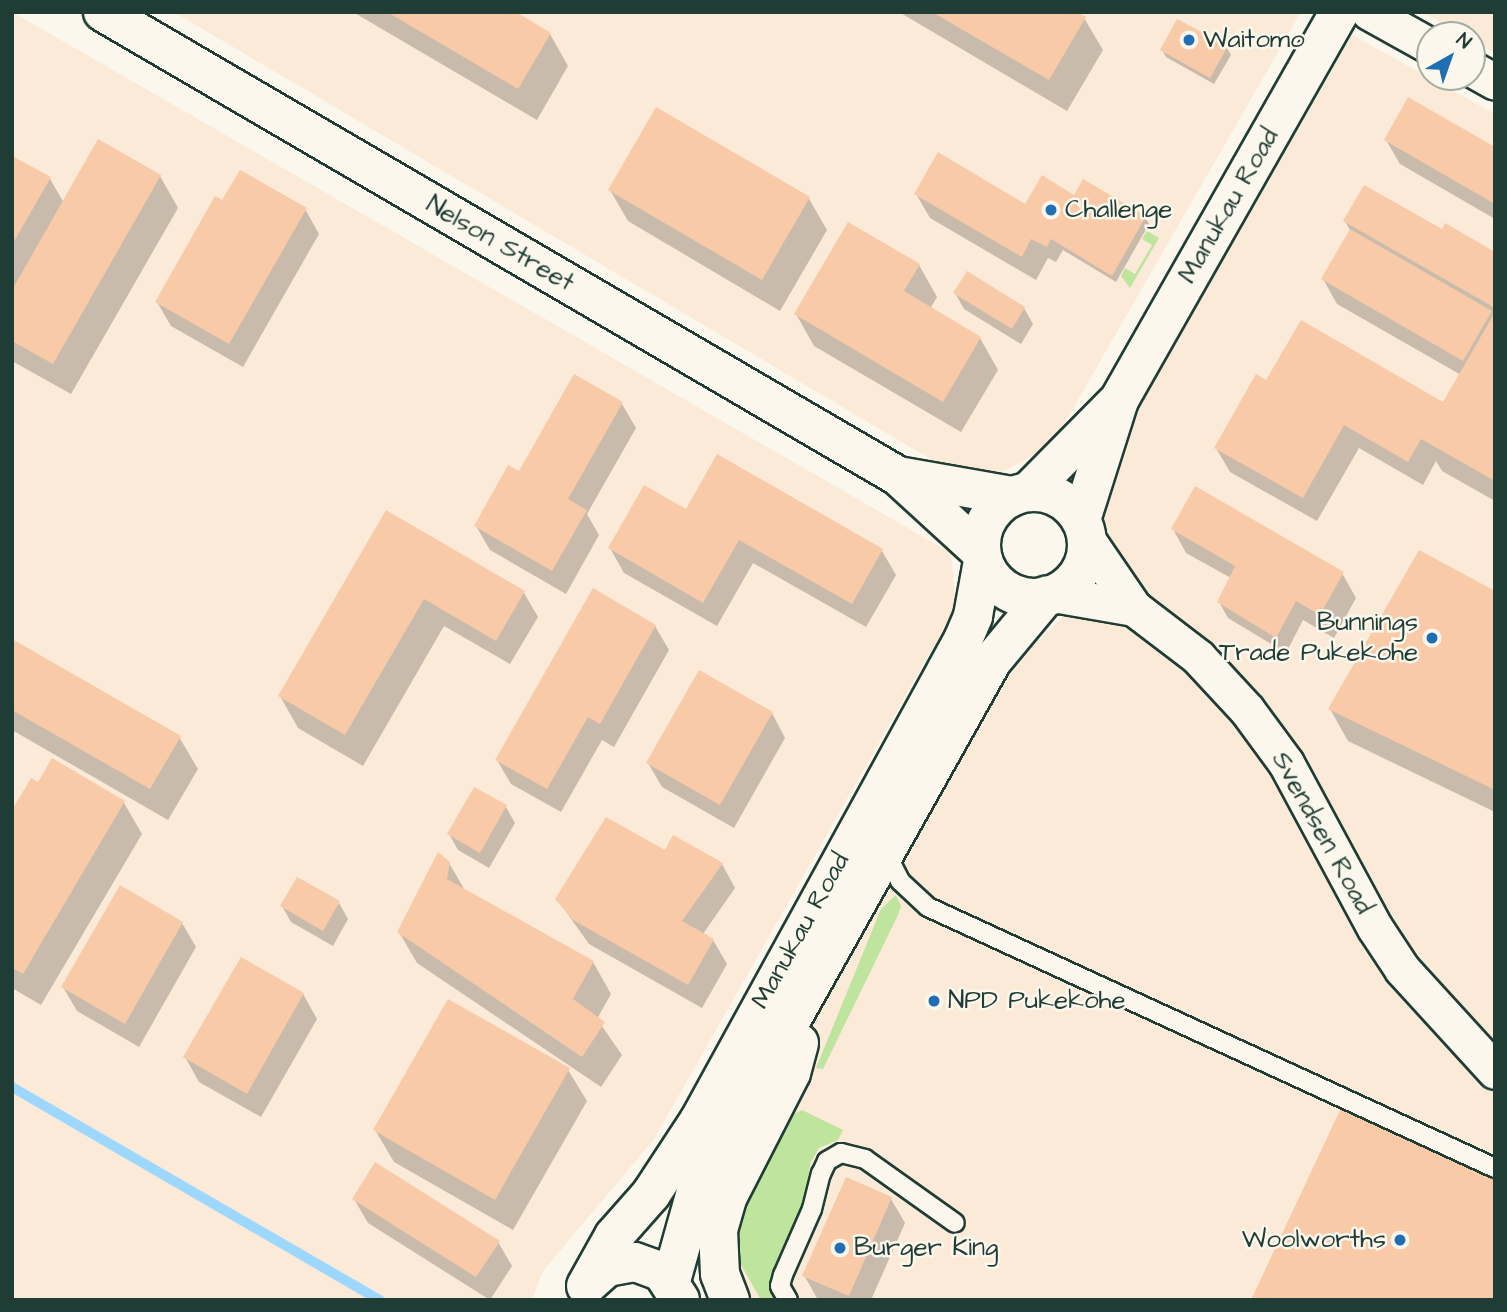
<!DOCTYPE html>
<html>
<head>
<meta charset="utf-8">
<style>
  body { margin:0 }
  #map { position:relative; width:1507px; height:1312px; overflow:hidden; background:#fbf7ec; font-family:"Architects Daughter",sans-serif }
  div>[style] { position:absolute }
  .built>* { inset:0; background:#faead7 }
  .green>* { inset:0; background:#bfe49e }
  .shadow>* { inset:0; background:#0003 }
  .stream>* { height:10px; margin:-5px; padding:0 5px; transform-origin:5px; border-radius:5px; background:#9ed7fe }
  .building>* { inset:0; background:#f8caa7 }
  .roads { filter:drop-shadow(2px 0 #1f3d34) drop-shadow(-2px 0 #1f3d34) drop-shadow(0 2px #1f3d34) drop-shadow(0 -2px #1f3d34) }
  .lane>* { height:18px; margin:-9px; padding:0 9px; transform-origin:9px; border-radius:9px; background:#fbf7ec }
  .street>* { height:35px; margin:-17.5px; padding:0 17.5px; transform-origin:17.5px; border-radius:17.5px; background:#fbf7ec }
  .secondary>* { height:38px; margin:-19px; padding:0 19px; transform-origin:19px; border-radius:19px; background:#fbf7ec }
  .secondary>.ring { margin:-19px; padding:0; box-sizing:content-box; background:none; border:38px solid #fbf7ec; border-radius:50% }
  .dots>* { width:19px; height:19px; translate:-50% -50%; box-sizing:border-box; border:4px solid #fbf7ec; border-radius:50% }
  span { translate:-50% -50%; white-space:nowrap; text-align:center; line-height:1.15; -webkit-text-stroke:5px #fbf7ec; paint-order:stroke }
  .poi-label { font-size:26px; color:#1f3d34 }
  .left { translate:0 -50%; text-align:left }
  .right { translate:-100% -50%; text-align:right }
  .street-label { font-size:26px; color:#1f3d34 }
  .frame { position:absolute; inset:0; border:14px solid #1f3d34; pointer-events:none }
  .north { position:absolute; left:1416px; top:21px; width:70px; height:70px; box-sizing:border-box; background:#fbf7ec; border:2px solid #a3ada2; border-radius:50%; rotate:40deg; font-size:19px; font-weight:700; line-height:28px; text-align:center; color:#1f3d34 }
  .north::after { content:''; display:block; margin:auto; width:24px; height:32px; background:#1f6fb2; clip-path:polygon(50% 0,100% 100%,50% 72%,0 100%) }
</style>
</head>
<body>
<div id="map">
  <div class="built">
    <div style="clip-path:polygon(12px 12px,951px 553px,956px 607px,654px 1139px,543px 1271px,532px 1300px,12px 1300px)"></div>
    <div style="clip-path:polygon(174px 12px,1301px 12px,1064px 424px,1046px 448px,1005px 471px,956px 474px)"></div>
    <div style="clip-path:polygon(1422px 12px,1495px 12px,1495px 53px,1472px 40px,1472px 35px,1463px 35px)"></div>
    <div style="clip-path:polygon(1352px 35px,1495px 114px,1495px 1300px,749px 1300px,732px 1268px,727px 1190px,889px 868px,980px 714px,1032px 647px,1088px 593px,1103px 569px,1102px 521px,1091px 492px)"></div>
  </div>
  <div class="green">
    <div style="clip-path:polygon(1147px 231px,1159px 238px,1130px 288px,1121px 276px,1125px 268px,1135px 274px,1152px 245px,1142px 239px)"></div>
    <div style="clip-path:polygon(896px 895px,901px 906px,898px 915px,823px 1069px,816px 1068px,881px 909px)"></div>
    <div style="clip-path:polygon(802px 1110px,843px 1130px,838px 1140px,819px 1148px,810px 1164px,805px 1204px,773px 1273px,775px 1300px,761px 1300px,740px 1263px,739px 1221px,749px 1193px,794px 1114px)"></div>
  </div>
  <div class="shadow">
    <div style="clip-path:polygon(353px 12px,513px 12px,550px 34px,568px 66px,537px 120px)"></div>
    <div style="clip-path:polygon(899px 12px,1074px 12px,1084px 18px,1103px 50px,1067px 111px)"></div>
    <div style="clip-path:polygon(1227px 48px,1231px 55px,1214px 84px,1166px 57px,1162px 50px)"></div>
    <div style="clip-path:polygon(1386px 140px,1495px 149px,1495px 219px,1400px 164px)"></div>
    <div style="clip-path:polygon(12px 158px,50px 179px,64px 203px,160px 176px,178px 208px,71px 394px,12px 361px)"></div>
    <div style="clip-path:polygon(610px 190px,809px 199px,827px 230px,780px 311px,628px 221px)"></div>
    <div style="clip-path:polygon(916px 194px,1026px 207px,1075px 198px,1145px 217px,1149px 224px,1116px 282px,1063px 250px,1056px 262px,1048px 258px,1036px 280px,930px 218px)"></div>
    <div style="clip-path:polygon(223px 203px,305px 209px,319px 234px,243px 367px,171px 326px,157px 302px)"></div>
    <div style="clip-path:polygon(1345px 221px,1495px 254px,1495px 501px,1442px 471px,1436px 461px,1423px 485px,1359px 448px,1317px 521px,1230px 472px,1216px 448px,1267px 382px,1443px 404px,1461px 375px,1337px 304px,1323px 279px,1351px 232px)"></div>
    <div style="clip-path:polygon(919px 265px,937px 297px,930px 309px,980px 338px,998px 370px,961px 432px,814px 346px,796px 314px)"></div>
    <div style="clip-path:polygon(955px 293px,1024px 308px,1033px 324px,1021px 344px,964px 309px)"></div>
    <div style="clip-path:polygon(575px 377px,622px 404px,636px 428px,587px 514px,599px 535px,566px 594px,490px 550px,476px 526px,519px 474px)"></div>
    <div style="clip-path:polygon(687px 511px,882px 551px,896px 575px,866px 627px,753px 563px,717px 626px,624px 573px,610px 548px)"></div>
    <div style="clip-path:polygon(386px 512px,524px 593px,538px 617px,510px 664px,444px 626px,363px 766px,298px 728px,280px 696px)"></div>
    <div style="clip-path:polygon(1173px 529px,1342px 573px,1356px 598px,1334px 638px,1303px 620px,1286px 653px,1228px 618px,1219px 602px,1231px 578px,1186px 553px)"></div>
    <div style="clip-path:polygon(1495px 593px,1495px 812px,1348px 741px,1330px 709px)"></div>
    <div style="clip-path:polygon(655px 626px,669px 650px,614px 747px,602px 740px,561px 812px,511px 784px,497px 760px)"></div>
    <div style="clip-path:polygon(12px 641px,179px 737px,198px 769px,168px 820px,12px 730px)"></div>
    <div style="clip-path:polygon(772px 713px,785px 738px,734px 828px,662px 787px,648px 763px)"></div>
    <div style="clip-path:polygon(39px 784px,124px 803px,142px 834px,41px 1005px,12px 988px,12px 813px)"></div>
    <div style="clip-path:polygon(506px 807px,515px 823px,489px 868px,458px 850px,449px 834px)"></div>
    <div style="clip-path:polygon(666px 852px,722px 864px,735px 888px,703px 934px,713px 940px,727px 964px,702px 1008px,589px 944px,557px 899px)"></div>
    <div style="clip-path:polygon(449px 863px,466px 892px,593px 962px,611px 994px,597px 1019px,622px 1055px,601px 1087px,417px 963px,399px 932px)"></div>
    <div style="clip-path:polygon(339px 903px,348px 919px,333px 946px,291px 922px,282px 906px)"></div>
    <div style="clip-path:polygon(182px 923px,196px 947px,139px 1047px,77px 1011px,63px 987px)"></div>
    <div style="clip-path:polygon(303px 994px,317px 1019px,261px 1117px,199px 1082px,185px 1057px)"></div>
    <div style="clip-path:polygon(568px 1070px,587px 1101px,513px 1230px,394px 1162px,375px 1130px)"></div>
    <div style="clip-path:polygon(354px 1199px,498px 1242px,512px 1266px,490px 1300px,368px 1223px)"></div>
    <div style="clip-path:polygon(891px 1199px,905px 1223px,871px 1300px,818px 1300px,804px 1275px)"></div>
  </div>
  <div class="stream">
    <div style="left:12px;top:1087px;width:425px;rotate:30.1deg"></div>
  </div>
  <div class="building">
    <div style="clip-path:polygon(387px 12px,516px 12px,551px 33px,518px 89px)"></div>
    <div style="clip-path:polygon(932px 12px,1077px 12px,1086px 17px,1049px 80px)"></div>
    <div style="clip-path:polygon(1177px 19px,1228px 46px,1210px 78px,1160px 50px)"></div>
    <div style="clip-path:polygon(1408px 97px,1495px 147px,1495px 204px,1384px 140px)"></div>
    <div style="clip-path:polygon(656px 107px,810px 197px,762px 280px,608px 190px)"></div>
    <div style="clip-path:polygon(98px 139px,161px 175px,53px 364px,12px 341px,12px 290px)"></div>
    <div style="clip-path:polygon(938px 152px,1025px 204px,1042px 175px,1074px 195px,1083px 179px,1146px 216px,1112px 276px,1051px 239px,1047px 247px,1031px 239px,1022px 257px,914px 194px)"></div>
    <div style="clip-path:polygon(12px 156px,51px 177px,12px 245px)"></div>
    <div style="clip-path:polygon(240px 170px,307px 208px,229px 344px,155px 302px,215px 196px,222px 200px)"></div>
    <div style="clip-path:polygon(1364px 185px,1442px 229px,1445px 223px,1495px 252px,1495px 308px,1343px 221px)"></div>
    <div style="clip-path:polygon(848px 222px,920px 264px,904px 291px,981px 337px,943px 402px,794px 314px)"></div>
    <div style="clip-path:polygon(1350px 229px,1492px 311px,1463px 361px,1321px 279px)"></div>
    <div style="clip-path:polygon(967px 271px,1025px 307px,1012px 329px,953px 293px)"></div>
    <div style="clip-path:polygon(1495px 312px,1495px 481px,1421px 439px,1408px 462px,1344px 425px,1303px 498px,1214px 448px,1256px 374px,1266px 380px,1301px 320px,1443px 402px)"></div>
    <div style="clip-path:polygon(574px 374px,623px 402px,568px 499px,587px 510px,552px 571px,474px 526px,508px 465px,519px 471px)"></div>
    <div style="clip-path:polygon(717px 454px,883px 549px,852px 604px,739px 540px,703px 603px,608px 548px,644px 485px,686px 509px)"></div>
    <div style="clip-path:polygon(1195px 486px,1344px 572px,1320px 615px,1296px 601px,1276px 638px,1217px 602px,1235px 566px,1171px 529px)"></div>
    <div style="clip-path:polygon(386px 510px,525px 591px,496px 641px,424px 599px,345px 735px,278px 696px)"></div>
    <div style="clip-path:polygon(1419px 550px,1495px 591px,1495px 790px,1328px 709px)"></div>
    <div style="clip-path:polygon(593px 588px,656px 625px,600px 724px,588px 717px,547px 789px,495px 760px)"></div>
    <div style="clip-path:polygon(12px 639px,181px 736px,150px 789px,12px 710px)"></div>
    <div style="clip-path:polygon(699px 670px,773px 712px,720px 805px,646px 763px)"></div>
    <div style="clip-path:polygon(52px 758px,125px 801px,23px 974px,12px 968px,12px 810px,31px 778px,38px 782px)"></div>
    <div style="clip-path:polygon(474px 787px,507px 805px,480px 853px,447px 834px)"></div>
    <div style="clip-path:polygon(606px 817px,665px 850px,673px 835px,723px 863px,682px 921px,714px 939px,688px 985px,573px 920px,555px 899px)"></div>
    <div style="clip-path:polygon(438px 852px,450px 862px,447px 879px,594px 961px,573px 999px,605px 1022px,582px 1057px,397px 932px)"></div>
    <div style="clip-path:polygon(297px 877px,340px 901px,323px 931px,280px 906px)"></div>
    <div style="clip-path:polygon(120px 885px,183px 922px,125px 1024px,61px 987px)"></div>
    <div style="clip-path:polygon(241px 957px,304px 993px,247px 1094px,183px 1057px)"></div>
    <div style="clip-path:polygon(448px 999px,570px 1068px,495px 1200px,373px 1130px)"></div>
    <div style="clip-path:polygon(1341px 1108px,1495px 1179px,1495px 1300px,1251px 1300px)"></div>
    <div style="clip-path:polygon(375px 1162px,500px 1241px,476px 1277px,352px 1199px)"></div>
    <div style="clip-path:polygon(846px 1177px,892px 1197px,849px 1296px,802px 1276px)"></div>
  </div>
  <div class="roads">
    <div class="lane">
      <div style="left:885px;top:851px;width:34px;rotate:63deg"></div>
      <div style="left:900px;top:881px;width:38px;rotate:43deg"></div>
      <div style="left:928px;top:907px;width:624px;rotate:24.72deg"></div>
      <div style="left:788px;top:1300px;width:16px;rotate:-120deg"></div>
      <div style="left:780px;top:1286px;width:11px;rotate:-75deg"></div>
      <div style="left:783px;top:1275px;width:72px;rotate:-66.3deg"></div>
      <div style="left:812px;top:1209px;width:36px;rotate:-76deg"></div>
      <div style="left:821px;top:1174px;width:14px;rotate:-65deg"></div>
      <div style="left:827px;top:1161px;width:16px;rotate:-30deg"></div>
      <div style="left:841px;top:1153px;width:25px;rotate:14deg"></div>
      <div style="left:865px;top:1159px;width:110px;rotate:35.4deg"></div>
    </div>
    <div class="street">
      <div style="left:1369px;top:12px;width:70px;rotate:29.1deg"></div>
      <div style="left:1472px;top:69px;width:26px;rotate:29deg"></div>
      <div style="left:1087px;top:539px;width:83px;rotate:55.7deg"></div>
      <div style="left:1134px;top:608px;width:81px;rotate:37.4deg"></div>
      <div style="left:1198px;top:657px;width:72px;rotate:47.2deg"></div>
      <div style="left:1247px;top:710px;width:66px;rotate:53.7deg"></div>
      <div style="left:1286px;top:763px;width:187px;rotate:61.7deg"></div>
      <div style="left:1375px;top:928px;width:49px;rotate:56.6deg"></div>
      <div style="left:1402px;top:969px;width:138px;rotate:47.6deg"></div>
      <div style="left:1053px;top:594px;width:82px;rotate:9.8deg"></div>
    </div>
    <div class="secondary">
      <div style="left:103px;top:12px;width:921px;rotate:30.27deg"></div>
      <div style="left:898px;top:476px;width:113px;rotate:42.5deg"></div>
      <div style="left:898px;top:476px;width:117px;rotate:9.9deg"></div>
      <div style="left:1028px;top:492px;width:124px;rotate:-45.3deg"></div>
      <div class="ring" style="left:981px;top:492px;width:68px;height:68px"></div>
      <div style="left:1081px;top:520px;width:126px;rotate:-72.4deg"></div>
      <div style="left:1119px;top:400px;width:446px;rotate:-60.4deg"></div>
      <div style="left:671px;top:1281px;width:97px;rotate:-74.4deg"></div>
      <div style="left:697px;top:1188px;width:604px;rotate:-60.76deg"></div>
      <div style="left:992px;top:661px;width:85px;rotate:-50.3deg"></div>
      <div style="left:587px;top:1285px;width:27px;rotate:-42deg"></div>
      <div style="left:607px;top:1267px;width:28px;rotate:-10deg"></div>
      <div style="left:635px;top:1262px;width:29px;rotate:20deg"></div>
      <div style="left:662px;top:1272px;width:33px;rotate:57deg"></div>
      <div style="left:586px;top:1286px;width:57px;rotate:-60.8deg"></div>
      <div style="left:614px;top:1236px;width:56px;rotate:-48.6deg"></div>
      <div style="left:651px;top:1194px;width:87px;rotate:-56.7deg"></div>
      <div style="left:699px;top:1121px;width:549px;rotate:-61.24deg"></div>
      <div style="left:963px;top:640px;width:26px;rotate:-67deg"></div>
      <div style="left:973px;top:616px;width:56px;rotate:-79.7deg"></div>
      <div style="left:730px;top:1300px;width:28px;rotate:-111deg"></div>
      <div style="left:720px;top:1274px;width:44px;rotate:-92.6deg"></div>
      <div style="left:718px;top:1230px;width:33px;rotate:-74deg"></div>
      <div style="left:727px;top:1198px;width:140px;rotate:-62.9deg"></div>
      <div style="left:791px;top:1073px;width:31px;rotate:-75deg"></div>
    </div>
  </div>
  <div class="dots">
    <div style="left:1189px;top:40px;background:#1f6fb2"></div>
    <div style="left:1051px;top:210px;background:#1f6fb2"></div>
    <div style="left:1432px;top:638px;background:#1f6fb2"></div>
    <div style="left:934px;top:1001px;background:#1f6fb2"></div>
    <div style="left:1400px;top:1240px;background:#1f6fb2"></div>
    <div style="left:840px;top:1248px;background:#1f6fb2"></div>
  </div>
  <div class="poi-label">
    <span class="left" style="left:1203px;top:40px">Waitomo</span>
    <span class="left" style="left:1065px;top:210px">Challenge</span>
    <span class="right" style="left:1418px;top:638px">Bunnings<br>Trade Pukekohe</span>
    <span class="left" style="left:948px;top:1001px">NPD Pukekohe</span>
    <span class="right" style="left:1386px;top:1240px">Woolworths</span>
    <span class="left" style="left:854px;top:1248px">Burger King</span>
  </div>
  <div class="street-label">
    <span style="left:1229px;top:206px;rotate:-60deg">Manukau Road</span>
    <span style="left:500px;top:244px;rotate:30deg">Nelson Street</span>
    <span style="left:1322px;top:833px;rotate:61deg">Svendsen Road</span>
    <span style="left:801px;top:931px;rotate:-61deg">Manukau Road</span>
  </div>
  <div class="frame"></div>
  <div class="north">N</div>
</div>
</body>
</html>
